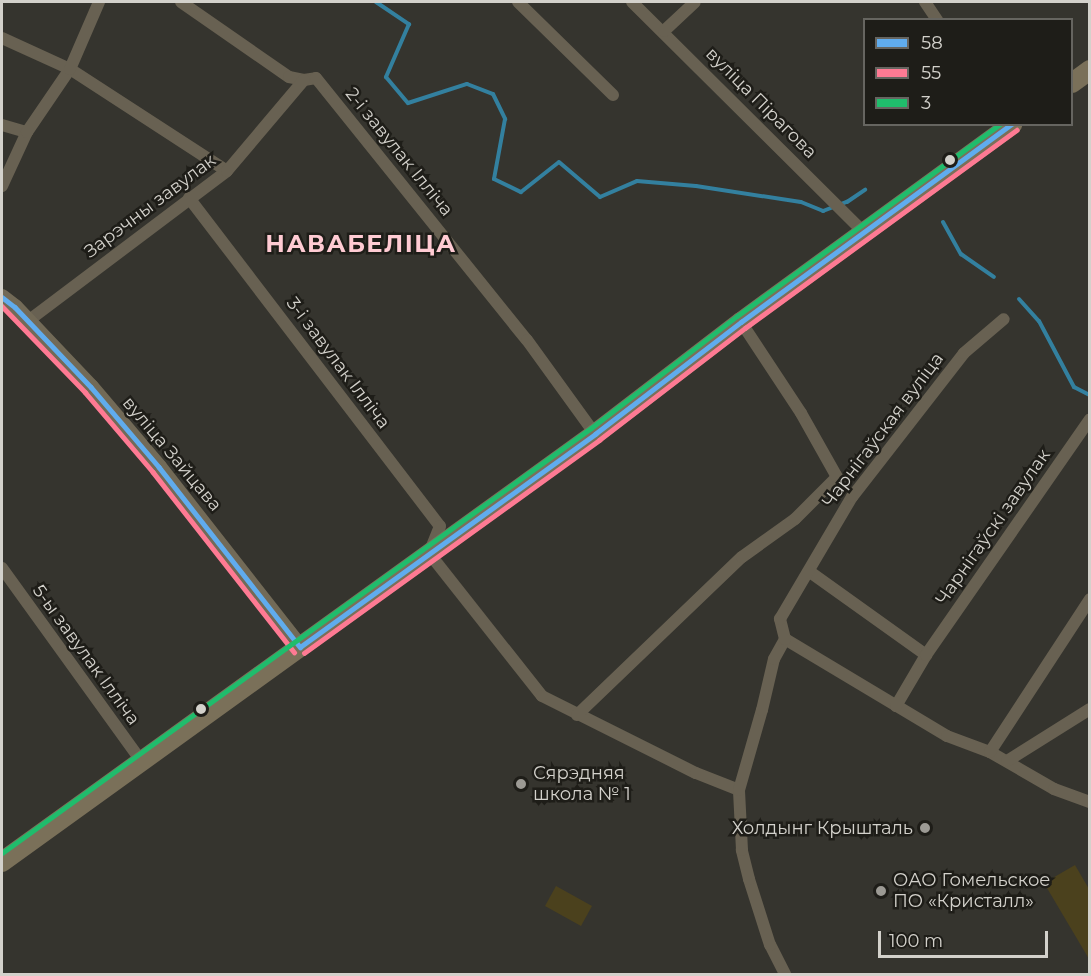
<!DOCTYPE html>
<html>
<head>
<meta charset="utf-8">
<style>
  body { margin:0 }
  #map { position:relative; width:1091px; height:976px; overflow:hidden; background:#35342e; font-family:Montserrat,sans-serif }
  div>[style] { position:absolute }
  .green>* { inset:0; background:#4b411d }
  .stream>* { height:4px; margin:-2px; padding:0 2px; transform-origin:2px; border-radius:2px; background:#33809f }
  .street>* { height:12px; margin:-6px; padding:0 6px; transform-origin:6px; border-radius:6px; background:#686152 }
  .secondary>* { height:16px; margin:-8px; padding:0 8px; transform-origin:8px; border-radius:8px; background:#726a57 }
  .primary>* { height:20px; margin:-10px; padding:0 10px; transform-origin:10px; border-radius:10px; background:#7a7059 }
  .bus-1>* { height:4.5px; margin:-2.25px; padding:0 2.25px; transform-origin:2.25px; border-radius:2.25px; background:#60acee }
  .bus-2>* { height:4.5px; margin:-2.25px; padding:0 2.25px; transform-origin:2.25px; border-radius:2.25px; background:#fe7a93 }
  .bus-3>* { height:4.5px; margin:-2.25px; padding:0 2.25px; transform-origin:2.25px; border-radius:2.25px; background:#20bc6c }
  .dots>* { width:16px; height:16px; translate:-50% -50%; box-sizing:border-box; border:3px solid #1e1d18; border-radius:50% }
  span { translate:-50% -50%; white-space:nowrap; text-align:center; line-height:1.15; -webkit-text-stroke:5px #1e1d18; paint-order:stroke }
  .street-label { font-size:18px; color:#d3d1cb }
  .poi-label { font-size:18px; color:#d3d1cb }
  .left { translate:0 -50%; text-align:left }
  .right { translate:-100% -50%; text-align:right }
  .district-label { font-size:24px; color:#ffcbd3; font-weight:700; letter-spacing:1.5px }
  .frame { position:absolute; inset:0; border:3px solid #d3d1cb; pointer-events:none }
  .legend { position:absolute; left:863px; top:18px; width:210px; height:108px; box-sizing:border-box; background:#1e1d18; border:2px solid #666560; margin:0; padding:8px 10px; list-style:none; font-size:18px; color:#d3d1cb }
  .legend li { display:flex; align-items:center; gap:12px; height:30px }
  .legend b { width:30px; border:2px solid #666560 }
  .scale { position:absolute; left:878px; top:931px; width:170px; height:27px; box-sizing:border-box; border:3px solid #d3d1cb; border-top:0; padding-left:8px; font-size:18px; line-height:21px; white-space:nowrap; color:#d3d1cb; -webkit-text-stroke:4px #1e1d18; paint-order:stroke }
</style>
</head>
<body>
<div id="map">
  <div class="green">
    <div style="clip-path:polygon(1075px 865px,1089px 889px,1089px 959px,1044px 883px)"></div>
    <div style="clip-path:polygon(556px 886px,592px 906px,581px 926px,545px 906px)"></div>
  </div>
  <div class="stream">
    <div style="left:376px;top:2px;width:40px;rotate:34deg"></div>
    <div style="left:409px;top:24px;width:58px;rotate:113.5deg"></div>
    <div style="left:386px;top:77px;width:34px;rotate:50deg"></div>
    <div style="left:408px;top:103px;width:62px;rotate:-17.9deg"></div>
    <div style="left:467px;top:84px;width:28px;rotate:21deg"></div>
    <div style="left:493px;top:94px;width:28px;rotate:64deg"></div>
    <div style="left:505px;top:119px;width:61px;rotate:100.4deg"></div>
    <div style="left:494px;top:179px;width:30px;rotate:26deg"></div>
    <div style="left:521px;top:192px;width:48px;rotate:-38.3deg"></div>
    <div style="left:559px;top:162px;width:54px;rotate:40.5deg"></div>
    <div style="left:600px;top:197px;width:40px;rotate:-23.4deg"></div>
    <div style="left:637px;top:181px;width:59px;rotate:4.8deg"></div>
    <div style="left:696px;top:186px;width:106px;rotate:8.7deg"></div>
    <div style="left:801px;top:202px;width:24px;rotate:22deg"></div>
    <div style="left:823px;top:211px;width:26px;rotate:-21deg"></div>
    <div style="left:847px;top:202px;width:22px;rotate:-34deg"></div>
    <div style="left:943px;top:222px;width:37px;rotate:61deg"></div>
    <div style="left:961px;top:254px;width:40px;rotate:34.9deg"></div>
    <div style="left:1019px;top:299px;width:30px;rotate:48deg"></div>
    <div style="left:1039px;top:321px;width:75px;rotate:62.1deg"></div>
    <div style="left:1074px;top:387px;width:18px;rotate:27deg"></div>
  </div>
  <div class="street">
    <div style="left:181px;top:2px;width:131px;rotate:34.8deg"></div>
    <div style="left:289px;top:77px;width:15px;rotate:11deg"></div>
    <div style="left:304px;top:80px;width:12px;rotate:-9deg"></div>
    <div style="left:316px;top:78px;width:336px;rotate:51.2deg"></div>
    <div style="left:527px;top:340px;width:116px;rotate:54.1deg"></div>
    <div style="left:518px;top:2px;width:133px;rotate:44.4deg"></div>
    <div style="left:632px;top:2px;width:327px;rotate:44.8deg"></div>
    <div style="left:925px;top:2px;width:22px;rotate:56deg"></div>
    <div style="left:664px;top:31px;width:42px;rotate:-43.1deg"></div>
    <div style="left:2px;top:38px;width:75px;rotate:24.5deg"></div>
    <div style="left:70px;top:69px;width:187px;rotate:33deg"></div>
    <div style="left:2px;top:125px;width:26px;rotate:16deg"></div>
    <div style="left:2px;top:186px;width:60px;rotate:-65.2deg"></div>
    <div style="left:27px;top:132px;width:76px;rotate:-55.7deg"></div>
    <div style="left:70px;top:69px;width:73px;rotate:-66.6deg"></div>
    <div style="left:189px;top:198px;width:413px;rotate:52.6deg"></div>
    <div style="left:440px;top:526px;width:29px;rotate:112deg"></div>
    <div style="left:429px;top:553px;width:182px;rotate:51.7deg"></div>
    <div style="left:542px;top:696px;width:172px;rotate:26.6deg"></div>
    <div style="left:696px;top:773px;width:46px;rotate:21.6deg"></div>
    <div style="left:28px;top:321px;width:249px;rotate:-37deg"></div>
    <div style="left:227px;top:171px;width:119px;rotate:-49.8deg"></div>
    <div style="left:2px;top:568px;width:239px;rotate:54.2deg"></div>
    <div style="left:810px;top:572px;width:143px;rotate:35.6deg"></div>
    <div style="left:785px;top:639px;width:189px;rotate:30.9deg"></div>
    <div style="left:947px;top:736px;width:46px;rotate:20.4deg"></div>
    <div style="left:990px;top:752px;width:74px;rotate:30deg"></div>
    <div style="left:1054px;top:789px;width:38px;rotate:20deg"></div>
    <div style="left:896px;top:706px;width:59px;rotate:-59.5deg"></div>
    <div style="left:926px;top:655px;width:287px;rotate:-55.2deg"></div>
    <div style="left:577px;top:715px;width:228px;rotate:-43.8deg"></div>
    <div style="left:742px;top:557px;width:65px;rotate:-35.6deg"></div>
    <div style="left:795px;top:519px;width:59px;rotate:-45deg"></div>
    <div style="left:837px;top:477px;width:73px;rotate:-119.4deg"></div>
    <div style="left:801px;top:413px;width:109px;rotate:-123.4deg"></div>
    <div style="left:990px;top:752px;width:183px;rotate:-56.8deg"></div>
    <div style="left:1007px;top:761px;width:98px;rotate:-32.1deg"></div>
    <div style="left:785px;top:974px;width:33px;rotate:-117deg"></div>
    <div style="left:770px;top:945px;width:69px;rotate:-107.7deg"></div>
    <div style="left:749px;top:879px;width:30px;rotate:-104deg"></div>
    <div style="left:742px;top:850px;width:60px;rotate:-92.9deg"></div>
    <div style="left:739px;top:790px;width:83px;rotate:-74deg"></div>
    <div style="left:762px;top:710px;width:52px;rotate:-76.8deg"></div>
    <div style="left:774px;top:659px;width:23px;rotate:-61deg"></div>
    <div style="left:785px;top:639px;width:21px;rotate:-104deg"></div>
    <div style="left:780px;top:619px;width:142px;rotate:-59.5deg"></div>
    <div style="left:852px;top:497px;width:182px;rotate:-52.1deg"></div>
    <div style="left:964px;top:353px;width:52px;rotate:-40.4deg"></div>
  </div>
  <div class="secondary">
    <div style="left:2px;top:297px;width:16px;rotate:38deg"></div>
    <div style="left:15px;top:307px;width:110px;rotate:46.5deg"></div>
    <div style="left:91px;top:387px;width:105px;rotate:49.6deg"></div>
    <div style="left:159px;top:467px;width:229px;rotate:51.9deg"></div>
  </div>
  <div class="primary">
    <div style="left:1072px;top:83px;width:22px;rotate:-36deg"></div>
    <div style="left:2px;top:862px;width:731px;rotate:-35.82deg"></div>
    <div style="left:595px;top:434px;width:184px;rotate:-37.5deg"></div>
    <div style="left:741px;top:322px;width:336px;rotate:-36.1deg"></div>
  </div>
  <div class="bus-1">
    <div style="left:2px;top:297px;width:16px;rotate:38deg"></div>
    <div style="left:15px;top:307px;width:110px;rotate:46.5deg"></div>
    <div style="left:91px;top:387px;width:105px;rotate:49.6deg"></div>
    <div style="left:159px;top:467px;width:229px;rotate:51.9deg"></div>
    <div style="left:300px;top:647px;width:364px;rotate:-35.8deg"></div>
    <div style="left:595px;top:434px;width:184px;rotate:-37.5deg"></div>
    <div style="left:741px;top:322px;width:336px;rotate:-36.2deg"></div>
  </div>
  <div class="bus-2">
    <div style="left:2px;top:306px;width:120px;rotate:46deg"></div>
    <div style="left:85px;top:392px;width:105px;rotate:49.6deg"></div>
    <div style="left:153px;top:472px;width:229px;rotate:51.9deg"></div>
    <div style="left:304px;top:653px;width:364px;rotate:-35.8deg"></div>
    <div style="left:599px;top:440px;width:184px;rotate:-37.5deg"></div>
    <div style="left:745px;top:328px;width:336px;rotate:-36.1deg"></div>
  </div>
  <div class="bus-3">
    <div style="left:2px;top:853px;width:726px;rotate:-35.81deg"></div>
    <div style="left:591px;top:428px;width:184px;rotate:-37.5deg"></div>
    <div style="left:737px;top:316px;width:326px;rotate:-36.1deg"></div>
  </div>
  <div class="dots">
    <div style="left:950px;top:160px;background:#d3d1cb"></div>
    <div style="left:201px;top:709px;background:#d3d1cb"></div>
    <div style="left:521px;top:784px;background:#9c9a94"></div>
    <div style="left:925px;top:828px;background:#9c9a94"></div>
    <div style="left:881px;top:891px;background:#9c9a94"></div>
  </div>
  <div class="street-label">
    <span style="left:761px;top:103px;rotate:45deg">вуліца Пірагова</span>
    <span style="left:399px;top:152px;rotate:51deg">2-і завулак Ілліча</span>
    <span style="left:150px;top:206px;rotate:-37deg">Зарэчны завулак</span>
    <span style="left:338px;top:363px;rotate:53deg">3-і завулак Ілліча</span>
    <span style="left:883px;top:430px;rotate:-53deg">Чарнігаўская вуліца</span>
    <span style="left:172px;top:454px;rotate:50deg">вуліца Зайцава</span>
    <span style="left:993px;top:527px;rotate:-55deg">Чарнігаўскі завулак</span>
    <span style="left:86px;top:655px;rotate:54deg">5-ы завулак Ілліча</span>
  </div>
  <div class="poi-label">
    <span class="left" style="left:533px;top:784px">Сярэдняя<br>школа № 1</span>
    <span class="right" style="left:913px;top:828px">Холдынг Крышталь</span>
    <span class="left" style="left:893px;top:891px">ОАО Гомельское<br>ПО «Кристалл»</span>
  </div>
  <div class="district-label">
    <span style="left:361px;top:244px">НАВАБЕЛІЦА</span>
  </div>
  <div class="frame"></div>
  <ul class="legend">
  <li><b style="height:8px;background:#60acee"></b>58</li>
  <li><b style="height:8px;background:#fe7a93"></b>55</li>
  <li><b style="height:8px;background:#20bc6c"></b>3</li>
  </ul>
  <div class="scale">100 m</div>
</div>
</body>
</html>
